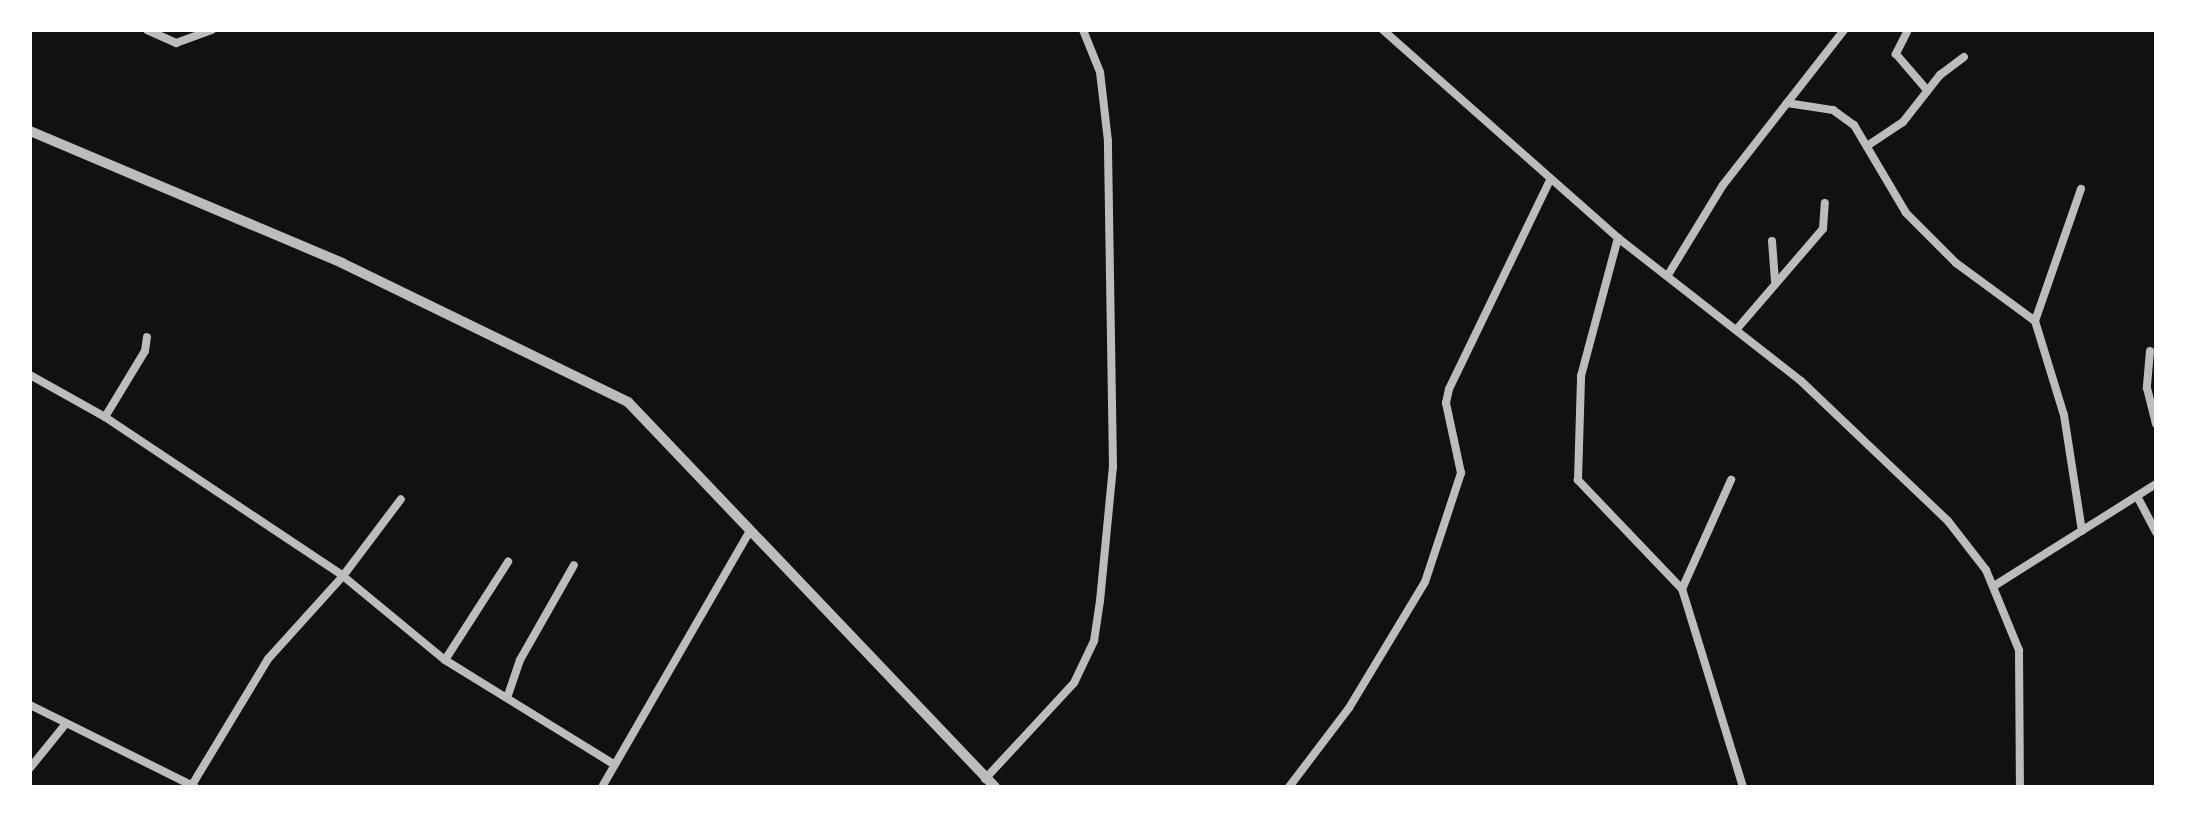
<!DOCTYPE html>
<html>
<head>
<meta charset="utf-8">
<style>
  body { margin:0 }
  #map { position:relative; width:2186px; height:817px; overflow:hidden; background:#111; font-family:Figtree,sans-serif }
  div>[style] { position:absolute }
  .minor>* { height:8px; margin:-4px; padding:0 4px; transform-origin:4px; border-radius:4px; background:#bcbcbc }
  .tertiary>* { height:10px; margin:-5px; padding:0 5px; transform-origin:5px; border-radius:5px; background:#bcbcbc }
  span { translate:-50% -50%; white-space:nowrap; text-align:center; line-height:1.15; -webkit-text-stroke:9px #fff; paint-order:stroke }
  .frame { position:absolute; inset:0; border:32px solid #fff; pointer-events:none }
</style>
</head>
<body>
<div id="map">
  <div class="minor">
    <div style="left:147px;top:30px;width:32px;rotate:24deg"></div>
    <div style="left:176px;top:43px;width:38px;rotate:-20deg"></div>
    <div style="left:1383px;top:30px;width:314px;rotate:41.5deg"></div>
    <div style="left:1907px;top:32px;width:25px;rotate:117deg"></div>
    <div style="left:1896px;top:54px;width:48px;rotate:49.3deg"></div>
    <div style="left:1787px;top:103px;width:47px;rotate:8.7deg"></div>
    <div style="left:1833px;top:110px;width:26px;rotate:36deg"></div>
    <div style="left:1854px;top:125px;width:102px;rotate:59.4deg"></div>
    <div style="left:1906px;top:213px;width:71px;rotate:45deg"></div>
    <div style="left:1956px;top:263px;width:98px;rotate:36.3deg"></div>
    <div style="left:2035px;top:321px;width:98px;rotate:72.9deg"></div>
    <div style="left:2064px;top:415px;width:117px;rotate:81.2deg"></div>
    <div style="left:1867px;top:146px;width:43px;rotate:-33.7deg"></div>
    <div style="left:1903px;top:122px;width:60px;rotate:-51.8deg"></div>
    <div style="left:1940px;top:75px;width:30px;rotate:-37deg"></div>
    <div style="left:1772px;top:241px;width:40px;rotate:85.7deg"></div>
    <div style="left:1668px;top:275px;width:105px;rotate:-58.6deg"></div>
    <div style="left:1723px;top:185px;width:197px;rotate:-52deg"></div>
    <div style="left:2035px;top:321px;width:140px;rotate:-70.8deg"></div>
    <div style="left:1736px;top:330px;width:133px;rotate:-49.3deg"></div>
    <div style="left:1823px;top:229px;width:26px;rotate:-86deg"></div>
    <div style="left:2150px;top:351px;width:37px;rotate:95deg"></div>
    <div style="left:2147px;top:388px;width:37px;rotate:76deg"></div>
    <div style="left:30px;top:375px;width:86px;rotate:29.2deg"></div>
    <div style="left:105px;top:417px;width:286px;rotate:33.7deg"></div>
    <div style="left:343px;top:576px;width:132px;rotate:39.5deg"></div>
    <div style="left:445px;top:660px;width:196px;rotate:31.7deg"></div>
    <div style="left:105px;top:417px;width:77px;rotate:-58.8deg"></div>
    <div style="left:145px;top:351px;width:14px;rotate:-82deg"></div>
    <div style="left:2137px;top:496px;width:41px;rotate:62.2deg"></div>
    <div style="left:1994px;top:586px;width:191px;rotate:-32.2deg"></div>
    <div style="left:1682px;top:589px;width:120px;rotate:-65.8deg"></div>
    <div style="left:445px;top:660px;width:117px;rotate:-57.3deg"></div>
    <div style="left:507px;top:698px;width:40px;rotate:-71.1deg"></div>
    <div style="left:520px;top:660px;width:109px;rotate:-60.4deg"></div>
    <div style="left:30px;top:705px;width:184px;rotate:26.4deg"></div>
    <div style="left:30px;top:768px;width:54px;rotate:-51deg"></div>
    <div style="left:985px;top:779px;width:131px;rotate:-47.2deg"></div>
    <div style="left:1074px;top:683px;width:47px;rotate:-64.5deg"></div>
    <div style="left:1094px;top:641px;width:40px;rotate:-81.5deg"></div>
    <div style="left:1100px;top:601px;width:135px;rotate:-84.5deg"></div>
    <div style="left:1113px;top:467px;width:326px;rotate:-90.9deg"></div>
    <div style="left:1108px;top:141px;width:69px;rotate:-96.6deg"></div>
    <div style="left:1100px;top:72px;width:45px;rotate:-112deg"></div>
    <div style="left:192px;top:785px;width:147px;rotate:-58.9deg"></div>
    <div style="left:268px;top:659px;width:112px;rotate:-47.9deg"></div>
    <div style="left:343px;top:576px;width:96px;rotate:-53deg"></div>
    <div style="left:602px;top:787px;width:294px;rotate:-60deg"></div>
    <div style="left:1289px;top:787px;width:99px;rotate:-52.8deg"></div>
    <div style="left:1349px;top:708px;width:147px;rotate:-58.9deg"></div>
    <div style="left:1425px;top:582px;width:115px;rotate:-71.7deg"></div>
    <div style="left:1461px;top:473px;width:72px;rotate:-102.1deg"></div>
    <div style="left:1446px;top:403px;width:14px;rotate:-78deg"></div>
    <div style="left:1449px;top:389px;width:232px;rotate:-64.2deg"></div>
    <div style="left:1743px;top:787px;width:207px;rotate:-107.1deg"></div>
    <div style="left:1682px;top:589px;width:151px;rotate:-133.7deg"></div>
    <div style="left:1578px;top:480px;width:104px;rotate:-88.3deg"></div>
    <div style="left:1581px;top:376px;width:143px;rotate:-75deg"></div>
    <div style="left:1618px;top:238px;width:232px;rotate:38deg"></div>
    <div style="left:1801px;top:381px;width:203px;rotate:43.6deg"></div>
    <div style="left:1948px;top:521px;width:62px;rotate:52.2deg"></div>
    <div style="left:1986px;top:570px;width:87px;rotate:67.6deg"></div>
    <div style="left:2019px;top:650px;width:137px;rotate:89.6deg"></div>
  </div>
  <div class="tertiary">
    <div style="left:30px;top:131px;width:339px;rotate:22.9deg"></div>
    <div style="left:342px;top:263px;width:318px;rotate:25.9deg"></div>
    <div style="left:628px;top:402px;width:532px;rotate:46.37deg"></div>
  </div>
  <div class="frame"></div>
</div>
</body>
</html>
